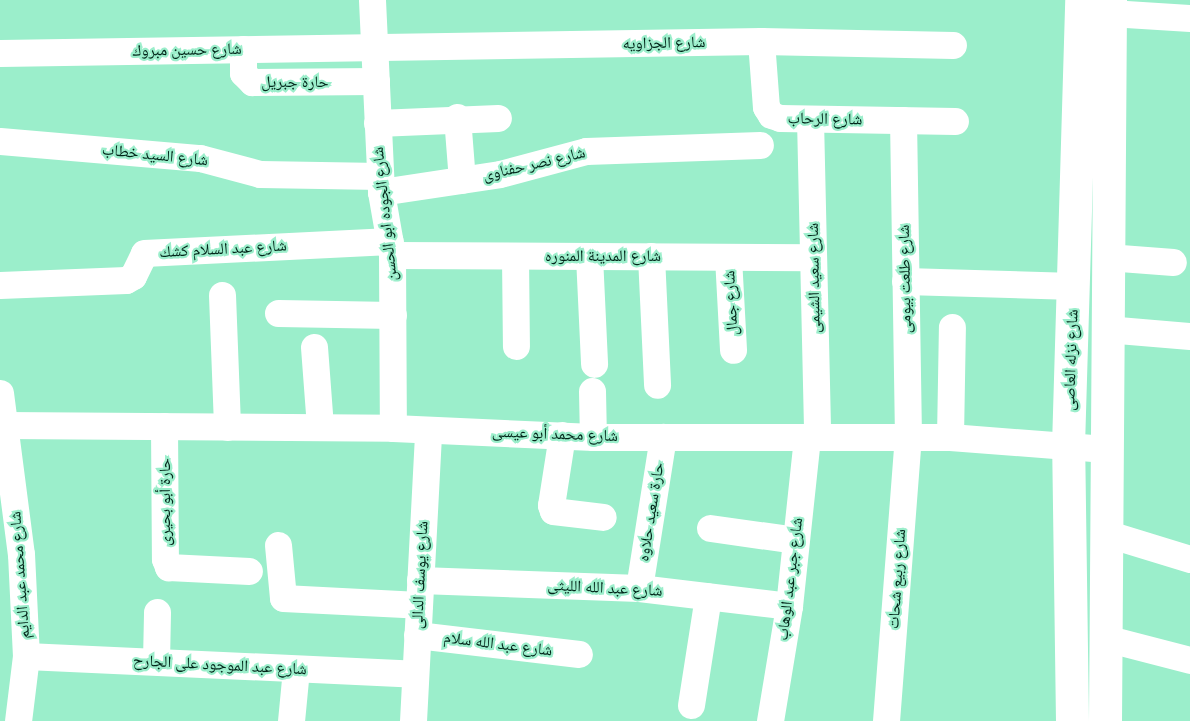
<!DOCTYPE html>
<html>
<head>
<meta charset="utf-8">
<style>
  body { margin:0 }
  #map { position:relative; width:1190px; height:721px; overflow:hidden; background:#9beecb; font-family:"Space Grotesk","Noto Naskh Arabic",sans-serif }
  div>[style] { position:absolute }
  .street>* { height:27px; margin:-13.5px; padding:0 13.5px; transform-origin:13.5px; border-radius:13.5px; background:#fff }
  .secondary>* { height:33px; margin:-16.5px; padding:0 16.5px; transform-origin:16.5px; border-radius:16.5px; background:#fff }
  span { translate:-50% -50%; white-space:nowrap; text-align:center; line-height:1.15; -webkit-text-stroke:4.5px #9beecb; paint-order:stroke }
  .street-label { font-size:16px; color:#022519 }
</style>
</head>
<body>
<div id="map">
  <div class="street">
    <div style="left:372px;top:0;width:192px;rotate:87.3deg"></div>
    <div style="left:381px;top:192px;width:64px;rotate:80.1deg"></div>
    <div style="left:392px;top:255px;width:173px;rotate:89.7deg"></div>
    <div style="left:1110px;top:13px;width:80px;rotate:3.6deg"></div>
    <div style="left:761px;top:41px;width:66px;rotate:85.7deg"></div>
    <div style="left:766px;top:107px;width:9px;rotate:58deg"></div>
    <div style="left:771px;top:115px;width:9px;rotate:18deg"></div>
    <div style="left:780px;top:118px;width:175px;rotate:1deg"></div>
    <div style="left:243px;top:49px;width:24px;rotate:90deg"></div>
    <div style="left:243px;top:73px;width:13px;rotate:45deg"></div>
    <div style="left:252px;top:82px;width:124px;rotate:-0.5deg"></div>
    <div style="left:0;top:53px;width:761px;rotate:-0.9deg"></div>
    <div style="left:761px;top:41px;width:192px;rotate:1.2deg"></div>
    <div style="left:457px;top:117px;width:63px;rotate:85.5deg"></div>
    <div style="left:810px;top:119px;width:318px;rotate:88.7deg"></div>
    <div style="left:377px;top:123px;width:121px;rotate:-2.4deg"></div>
    <div style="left:0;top:141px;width:201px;rotate:4.9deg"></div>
    <div style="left:200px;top:158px;width:62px;rotate:14.9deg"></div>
    <div style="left:260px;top:174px;width:120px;rotate:1deg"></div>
    <div style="left:381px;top:192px;width:120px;rotate:-8.6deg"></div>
    <div style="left:500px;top:174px;width:89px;rotate:-15deg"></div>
    <div style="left:586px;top:151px;width:174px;rotate:-2deg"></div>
    <div style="left:392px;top:255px;width:421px;rotate:0.3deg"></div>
    <div style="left:515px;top:256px;width:90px;rotate:89.4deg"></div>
    <div style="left:589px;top:256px;width:108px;rotate:87.3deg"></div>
    <div style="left:651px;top:256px;width:129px;rotate:87.3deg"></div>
    <div style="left:728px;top:257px;width:93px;rotate:86.9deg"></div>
    <div style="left:1107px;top:257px;width:66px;rotate:4.3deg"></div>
    <div style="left:905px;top:281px;width:169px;rotate:1.7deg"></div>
    <div style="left:0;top:285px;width:126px;rotate:-2.3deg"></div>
    <div style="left:126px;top:280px;width:8px;rotate:-30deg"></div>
    <div style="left:133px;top:276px;width:25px;rotate:-64deg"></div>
    <div style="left:144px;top:253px;width:246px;rotate:-2.8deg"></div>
    <div style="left:222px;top:295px;width:132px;rotate:87.8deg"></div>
    <div style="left:278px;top:313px;width:115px;rotate:1deg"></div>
    <div style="left:1106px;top:329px;width:84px;rotate:4.8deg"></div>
    <div style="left:314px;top:347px;width:80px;rotate:85.7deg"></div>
    <div style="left:592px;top:391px;width:46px;rotate:88.8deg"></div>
    <div style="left:0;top:393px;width:162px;rotate:82.6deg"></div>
    <div style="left:21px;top:554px;width:102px;rotate:87.2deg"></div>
    <div style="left:26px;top:656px;width:65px;rotate:97deg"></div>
    <div style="left:4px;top:425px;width:389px;rotate:0.4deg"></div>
    <div style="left:393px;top:428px;width:200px;rotate:2.6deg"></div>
    <div style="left:593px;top:437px;width:357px"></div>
    <div style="left:950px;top:437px;width:156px;rotate:4.4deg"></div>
    <div style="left:164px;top:426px;width:133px;rotate:89.6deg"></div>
    <div style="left:165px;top:559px;width:9px;rotate:69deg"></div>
    <div style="left:168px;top:567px;width:81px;rotate:2.8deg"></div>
    <div style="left:562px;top:435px;width:71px;rotate:98.9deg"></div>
    <div style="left:551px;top:505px;width:6px;rotate:72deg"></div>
    <div style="left:553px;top:511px;width:50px;rotate:6.8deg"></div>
    <div style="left:950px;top:437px;width:110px;rotate:-89deg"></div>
    <div style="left:710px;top:528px;width:86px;rotate:8deg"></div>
    <div style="left:1105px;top:533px;width:89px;rotate:17deg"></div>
    <div style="left:278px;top:545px;width:53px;rotate:84.6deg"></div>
    <div style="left:283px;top:598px;width:136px;rotate:2.9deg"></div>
    <div style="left:420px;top:580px;width:219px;rotate:2.1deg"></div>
    <div style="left:639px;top:588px;width:151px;rotate:6.8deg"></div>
    <div style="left:639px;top:588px;width:153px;rotate:-81deg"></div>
    <div style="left:417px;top:635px;width:163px;rotate:6.7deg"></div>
    <div style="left:1105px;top:638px;width:88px;rotate:14.5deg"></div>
    <div style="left:26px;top:656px;width:389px;rotate:2.6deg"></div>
    <div style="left:156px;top:661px;width:49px;rotate:-88.8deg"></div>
    <div style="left:691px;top:705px;width:110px;rotate:-81.1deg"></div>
    <div style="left:291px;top:721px;width:52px;rotate:-84.5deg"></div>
    <div style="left:413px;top:721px;width:291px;rotate:-87deg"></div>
    <div style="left:770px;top:721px;width:117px;rotate:-80.6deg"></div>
    <div style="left:789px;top:606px;width:170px;rotate:-83.9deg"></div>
    <div style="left:886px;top:721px;width:285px;rotate:-85.6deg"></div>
    <div style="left:908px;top:437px;width:317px;rotate:-90.9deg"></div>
  </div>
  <div class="secondary">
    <div style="left:1072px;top:721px;width:275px;rotate:-90.8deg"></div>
    <div style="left:1068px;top:446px;width:446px;rotate:-88.3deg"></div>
    <div style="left:1105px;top:721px;width:721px;rotate:-89.6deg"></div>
  </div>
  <div class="street-label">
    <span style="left:664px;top:43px;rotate:-1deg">شارع الجزاويه</span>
    <span style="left:187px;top:50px;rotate:-1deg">شارع حسين مبروك</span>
    <span style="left:295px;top:82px">حارة جبريل</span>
    <span style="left:825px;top:119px;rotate:1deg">شارع الرحاب</span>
    <span style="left:155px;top:155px;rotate:6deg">شارع السيد خطاب</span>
    <span style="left:534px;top:164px;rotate:-13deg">شارع نصر حفناوى</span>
    <span style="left:385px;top:214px;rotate:-96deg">شارع الجوده ابو الحسن</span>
    <span style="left:223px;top:249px;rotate:-3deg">شارع عبد السلام كشك</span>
    <span style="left:603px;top:256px">شارع المدينة المنوره</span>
    <span style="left:814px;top:278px;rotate:-91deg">شارع سعيد الشيمى</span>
    <span style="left:905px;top:279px;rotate:-91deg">شارع طلعت بيومى</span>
    <span style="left:731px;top:303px;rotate:-93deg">شارع جمال</span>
    <span style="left:1071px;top:360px;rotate:-88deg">شارع نزله العاصى</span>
    <span style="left:555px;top:434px;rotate:2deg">شارع محمد أبو عيسى</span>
    <span style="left:165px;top:502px;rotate:-90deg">حارة أبو بحيرى</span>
    <span style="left:651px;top:512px;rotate:-81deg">حارة سعيد حلاوه</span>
    <span style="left:20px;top:575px;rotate:-94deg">شارع محمد عبد الدايم</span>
    <span style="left:420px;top:575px;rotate:-87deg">شارع يوسف الدالى</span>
    <span style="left:790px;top:579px;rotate:-83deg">شارع جبر عبد الوهاب</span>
    <span style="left:897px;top:579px;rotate:-86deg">شارع ربيع شحات</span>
    <span style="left:605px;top:588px;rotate:3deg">شارع عبد الله الليثى</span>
    <span style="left:498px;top:644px;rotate:7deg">شارع عبد الله سلام</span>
    <span style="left:220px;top:665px;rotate:3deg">شارع عبد الموجود على الجارح</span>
  </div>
</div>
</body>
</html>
